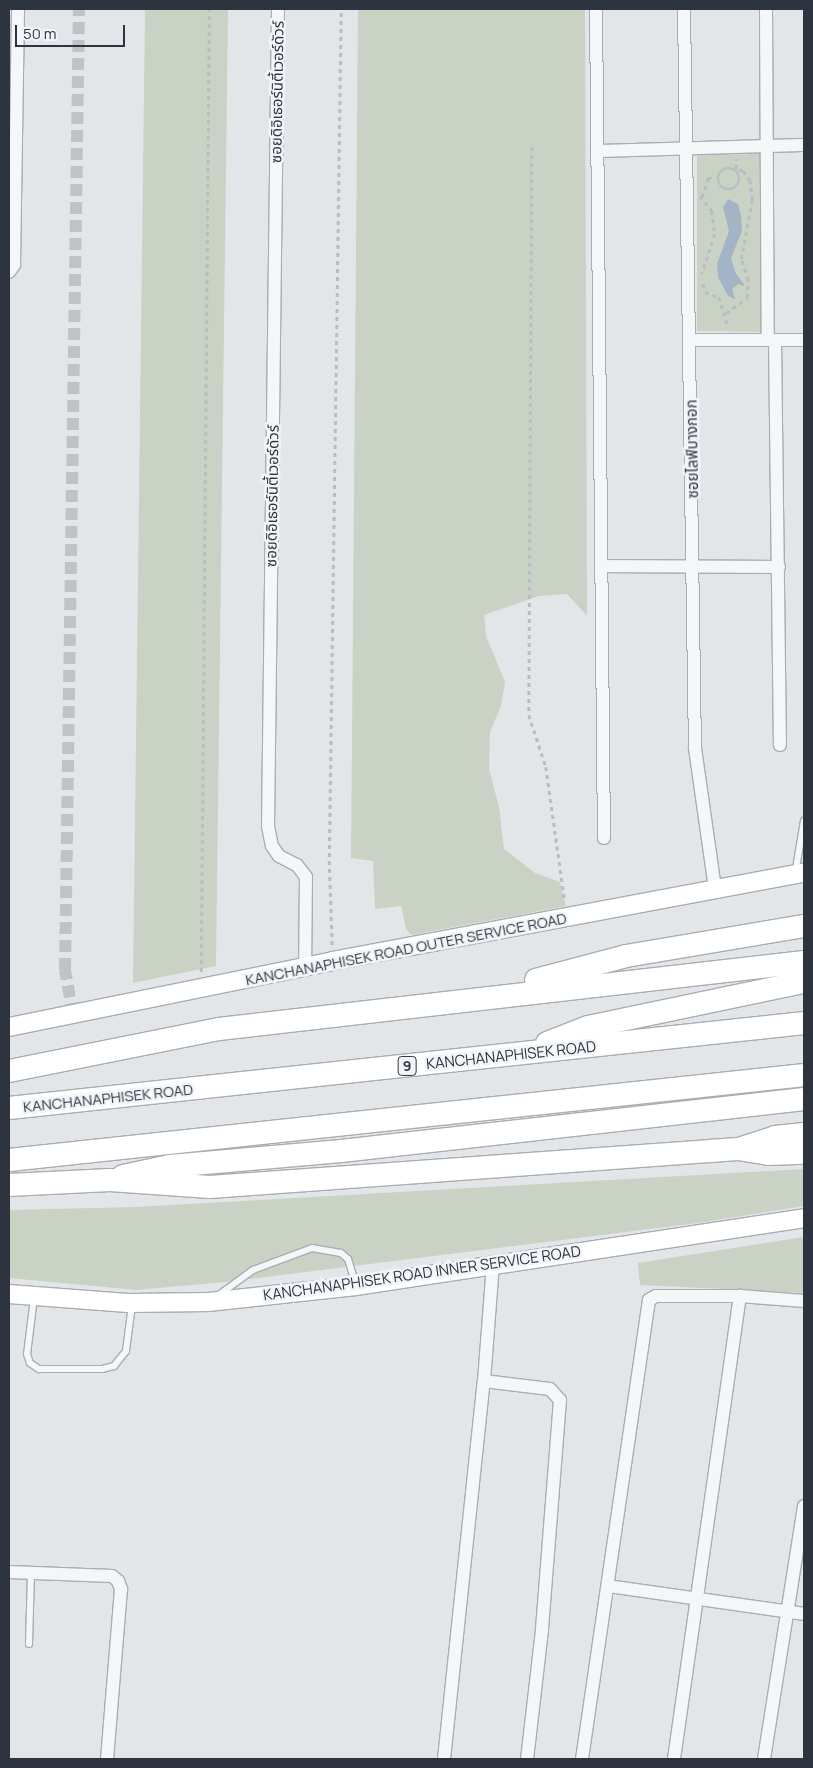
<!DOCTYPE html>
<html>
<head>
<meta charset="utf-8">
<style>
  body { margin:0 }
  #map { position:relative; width:813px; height:1768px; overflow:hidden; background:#e3e6e9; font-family:Manrope,"Noto Sans Thai",sans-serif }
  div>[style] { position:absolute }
  .green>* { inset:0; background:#c9d2c5 }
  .water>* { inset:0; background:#a2b4c5 }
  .minor-tunnel>* { height:12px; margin-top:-6px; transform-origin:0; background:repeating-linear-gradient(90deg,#bfc2c7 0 12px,transparent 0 18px) }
  .path>* { height:2.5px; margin-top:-1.25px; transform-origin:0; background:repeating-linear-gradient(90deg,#b9bcc1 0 4px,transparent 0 8px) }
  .path>.ring { margin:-1.25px; padding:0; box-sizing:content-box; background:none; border:2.5px solid #b9bcc1; border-radius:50% }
  .roads { filter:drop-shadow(1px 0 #a9adb3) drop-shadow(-1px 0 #a9adb3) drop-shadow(0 1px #a9adb3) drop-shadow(0 -1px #a9adb3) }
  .service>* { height:6px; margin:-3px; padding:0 3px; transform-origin:3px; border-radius:3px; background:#f5f6f8 }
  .minor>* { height:12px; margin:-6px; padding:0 6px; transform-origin:6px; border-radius:6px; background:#f5f6f8 }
  .secondary>* { height:18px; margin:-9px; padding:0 9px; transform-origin:9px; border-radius:9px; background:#fff }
  .motorway>* { height:22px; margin:-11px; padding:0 11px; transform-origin:11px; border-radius:11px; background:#fff }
  span { translate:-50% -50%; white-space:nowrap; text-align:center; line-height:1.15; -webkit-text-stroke:5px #f2f4f7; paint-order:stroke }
  .shield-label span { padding:1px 4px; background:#f2f4f7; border:1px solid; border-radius:4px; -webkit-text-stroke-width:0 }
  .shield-label { font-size:14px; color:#2d3440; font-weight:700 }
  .street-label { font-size:15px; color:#2d3440 }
  .frame { position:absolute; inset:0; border:10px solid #2d3440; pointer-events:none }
  .scale { position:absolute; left:15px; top:25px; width:110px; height:22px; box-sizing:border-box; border:2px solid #2d3440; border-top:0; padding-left:6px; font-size:15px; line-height:18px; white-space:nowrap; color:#2d3440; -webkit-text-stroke:4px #f2f4f7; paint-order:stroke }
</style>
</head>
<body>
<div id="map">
  <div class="green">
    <div style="clip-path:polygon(145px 9px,228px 9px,216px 966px,133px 983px)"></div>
    <div style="clip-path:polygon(358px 9px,585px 9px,587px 616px,567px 594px,539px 596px,484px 615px,486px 636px,505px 682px,501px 706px,490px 732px,489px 769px,499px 807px,504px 849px,535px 873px,560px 882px,566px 906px,412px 935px,406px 929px,401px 906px,375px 909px,373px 861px,351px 858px)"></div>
    <div style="clip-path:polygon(761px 154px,762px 332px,697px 331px,697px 155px)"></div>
    <div style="clip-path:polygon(804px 1169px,804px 1206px,698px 1223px,225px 1282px,136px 1290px,9px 1278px,9px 1210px,136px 1207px)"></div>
    <div style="clip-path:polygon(804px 1237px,804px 1293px,640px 1285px,638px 1263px)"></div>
  </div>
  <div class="water">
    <div style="clip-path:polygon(728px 199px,738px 204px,741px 216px,742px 231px,731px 258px,735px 272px,745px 286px,738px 284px,732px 289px,735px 299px,728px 296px,718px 277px,717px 264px,729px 231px,723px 207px)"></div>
  </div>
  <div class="minor-tunnel">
    <div style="left:73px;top:1015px;width:46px;rotate:-100.1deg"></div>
    <div style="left:65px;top:970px;width:961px;rotate:-89.17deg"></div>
  </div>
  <div class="path">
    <div style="left:532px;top:147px;width:568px;rotate:90.3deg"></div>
    <div style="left:529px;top:715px;width:55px;rotate:71.9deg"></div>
    <div style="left:546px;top:767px;width:136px;rotate:82deg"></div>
    <div class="ring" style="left:718px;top:168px;width:19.5px;height:19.5px"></div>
    <div style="left:700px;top:196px;width:19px;rotate:51deg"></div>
    <div style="left:712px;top:211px;width:23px;rotate:83deg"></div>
    <div style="left:715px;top:234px;width:42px;rotate:108deg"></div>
    <div style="left:702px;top:197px;width:20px;rotate:-72deg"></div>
    <div style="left:708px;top:178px;width:10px"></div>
    <div style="left:703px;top:284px;width:8px;rotate:76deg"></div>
    <div style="left:705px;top:292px;width:15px;rotate:20deg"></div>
    <div style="left:719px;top:297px;width:30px;rotate:73deg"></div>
    <div style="left:726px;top:313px;width:26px;rotate:-36deg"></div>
    <div style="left:747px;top:298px;width:18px;rotate:-87deg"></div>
    <div style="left:748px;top:280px;width:22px;rotate:-108deg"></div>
    <div style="left:741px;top:259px;width:60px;rotate:-79.4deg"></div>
    <div style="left:752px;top:200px;width:19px;rotate:-96deg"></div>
    <div style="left:750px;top:181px;width:12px;rotate:-125deg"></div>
    <div style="left:743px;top:171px;width:7px;rotate:-164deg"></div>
    <div style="left:736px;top:169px;width:10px;rotate:-90deg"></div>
    <div style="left:332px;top:945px;width:80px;rotate:-92.1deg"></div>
    <div style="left:329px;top:865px;width:856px;rotate:-89.2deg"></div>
    <div style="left:201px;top:972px;width:963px;rotate:-89.52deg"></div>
  </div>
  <div class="roads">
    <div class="service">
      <div style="left:795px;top:874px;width:54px;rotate:-80.4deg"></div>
      <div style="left:216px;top:1297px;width:46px;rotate:-36.1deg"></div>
      <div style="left:253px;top:1270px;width:63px;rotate:-20.4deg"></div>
      <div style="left:312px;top:1248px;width:29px;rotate:10deg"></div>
      <div style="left:341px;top:1253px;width:9px;rotate:41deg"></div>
      <div style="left:348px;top:1259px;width:27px;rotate:73deg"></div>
      <div style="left:34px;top:1298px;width:56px;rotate:97.1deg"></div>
      <div style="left:27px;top:1354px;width:9px;rotate:72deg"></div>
      <div style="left:30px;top:1363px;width:11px;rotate:34deg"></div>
      <div style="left:39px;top:1369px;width:63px"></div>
      <div style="left:102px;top:1369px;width:12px;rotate:-14deg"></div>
      <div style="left:114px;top:1366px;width:19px;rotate:-51deg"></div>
      <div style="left:126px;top:1351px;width:46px;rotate:-82.6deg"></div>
      <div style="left:29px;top:1644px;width:71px;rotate:-88.4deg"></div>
    </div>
    <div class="minor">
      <div style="left:278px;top:9px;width:817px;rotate:90.7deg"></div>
      <div style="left:268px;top:826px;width:20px;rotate:79deg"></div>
      <div style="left:272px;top:846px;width:12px;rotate:55deg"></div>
      <div style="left:279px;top:856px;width:20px;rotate:27deg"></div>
      <div style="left:297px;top:865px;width:15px;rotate:53deg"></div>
      <div style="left:306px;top:877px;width:91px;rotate:90.6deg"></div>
      <div style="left:596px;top:9px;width:829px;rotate:89.45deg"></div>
      <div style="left:684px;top:9px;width:739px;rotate:89.15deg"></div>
      <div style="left:695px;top:748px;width:141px;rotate:81.9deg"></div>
      <div style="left:766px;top:9px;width:331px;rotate:89.7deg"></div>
      <div style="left:597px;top:151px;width:207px;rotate:-1.7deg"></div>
      <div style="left:9px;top:272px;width:9px;rotate:-54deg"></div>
      <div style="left:14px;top:265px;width:256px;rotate:-89.1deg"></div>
      <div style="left:690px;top:340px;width:114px"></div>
      <div style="left:775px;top:340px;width:405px;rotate:89.3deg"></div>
      <div style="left:601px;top:566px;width:178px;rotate:0.3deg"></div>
      <div style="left:484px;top:1381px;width:66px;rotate:6.9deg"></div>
      <div style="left:550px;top:1389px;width:15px;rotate:48deg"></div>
      <div style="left:560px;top:1400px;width:231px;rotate:94.5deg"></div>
      <div style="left:542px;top:1630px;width:130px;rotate:96.6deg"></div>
      <div style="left:9px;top:1572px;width:103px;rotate:2.2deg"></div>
      <div style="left:112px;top:1576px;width:8px;rotate:40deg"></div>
      <div style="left:118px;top:1581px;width:9px;rotate:69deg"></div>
      <div style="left:121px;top:1589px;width:171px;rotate:94.7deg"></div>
      <div style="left:608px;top:1586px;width:198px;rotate:8.1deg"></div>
      <div style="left:444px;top:1759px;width:380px;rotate:-84deg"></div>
      <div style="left:484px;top:1381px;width:116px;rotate:-85.6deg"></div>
      <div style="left:582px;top:1759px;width:464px;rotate:-81.7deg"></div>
      <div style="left:649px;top:1300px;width:8px;rotate:-30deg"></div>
      <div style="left:656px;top:1296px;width:84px"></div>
      <div style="left:740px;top:1296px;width:64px;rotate:4.5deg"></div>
      <div style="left:674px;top:1759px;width:468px;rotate:-81.9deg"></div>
      <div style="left:764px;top:1759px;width:256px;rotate:-81deg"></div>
    </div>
    <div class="secondary">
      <div style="left:9px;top:1027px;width:330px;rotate:-11.5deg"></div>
      <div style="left:332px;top:961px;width:480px;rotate:-10.6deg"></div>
      <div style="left:9px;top:1294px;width:119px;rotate:4.3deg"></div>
      <div style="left:128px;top:1303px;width:80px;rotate:-0.7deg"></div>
      <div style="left:208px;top:1302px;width:149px;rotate:-6.2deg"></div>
      <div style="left:356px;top:1286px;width:453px;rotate:-8.6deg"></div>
    </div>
    <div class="motorway">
      <div style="left:536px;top:980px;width:93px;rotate:-14.9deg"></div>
      <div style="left:626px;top:956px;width:181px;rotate:-9.6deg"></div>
      <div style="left:547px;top:1043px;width:44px;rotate:-21.3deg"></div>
      <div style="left:588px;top:1027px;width:221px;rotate:-11.8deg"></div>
      <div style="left:9px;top:1071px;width:214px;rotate:-11.3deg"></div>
      <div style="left:219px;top:1029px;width:589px;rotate:-6.53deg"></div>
      <div style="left:9px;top:1108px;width:800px;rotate:-6.1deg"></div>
      <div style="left:742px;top:1148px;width:35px;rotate:-18deg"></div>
      <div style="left:775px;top:1137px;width:29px;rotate:-6deg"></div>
      <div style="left:9px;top:1160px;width:800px;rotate:-6.1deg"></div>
      <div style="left:123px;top:1176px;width:48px;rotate:-12deg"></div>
      <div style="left:170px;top:1166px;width:172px;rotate:-5deg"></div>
      <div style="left:341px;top:1151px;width:466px;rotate:-6.4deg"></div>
      <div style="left:9px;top:1185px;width:101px;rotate:-2.8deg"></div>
      <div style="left:110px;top:1180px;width:100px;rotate:4deg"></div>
      <div style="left:210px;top:1187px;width:529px;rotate:-4.12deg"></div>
      <div style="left:738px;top:1149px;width:31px;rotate:9deg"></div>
      <div style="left:769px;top:1154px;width:35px;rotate:-2deg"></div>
    </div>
  </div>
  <div class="shield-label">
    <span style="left:407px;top:1066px">9</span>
  </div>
  <div class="street-label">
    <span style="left:277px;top:92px;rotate:-89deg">ซอยดิอิเธอร์นิตี้เวอร์ดัวร์</span>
    <span style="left:692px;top:449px;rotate:-91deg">ซอยไลฟ์บางกอก</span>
    <span style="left:272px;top:496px;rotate:-89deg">ซอยดิอิเธอร์นิตี้เวอร์ดัวร์</span>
    <span style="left:406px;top:949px;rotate:-11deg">KANCHANAPHISEK ROAD OUTER SERVICE ROAD</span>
    <span style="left:511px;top:1055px;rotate:-6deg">KANCHANAPHISEK ROAD</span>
    <span style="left:108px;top:1098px;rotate:-6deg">KANCHANAPHISEK ROAD</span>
    <span style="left:422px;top:1273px;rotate:-8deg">KANCHANAPHISEK ROAD INNER SERVICE ROAD</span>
  </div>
  <div class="frame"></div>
  <div class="scale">50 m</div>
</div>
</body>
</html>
